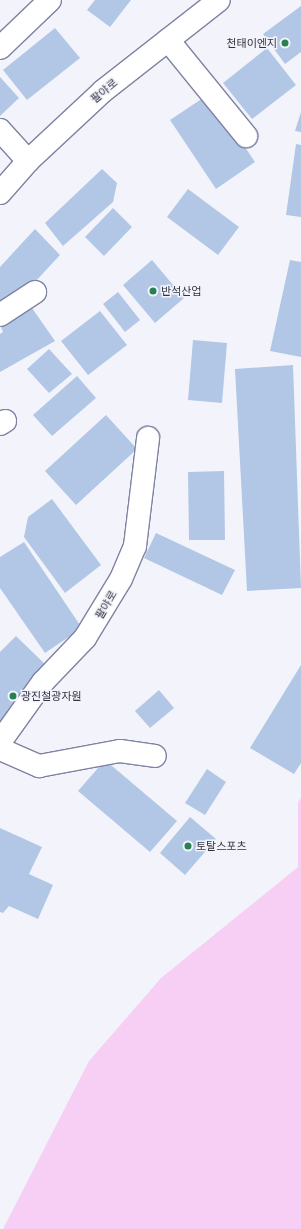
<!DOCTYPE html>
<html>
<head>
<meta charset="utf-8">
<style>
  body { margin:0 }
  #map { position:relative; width:301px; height:1229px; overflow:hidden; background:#f3f4fb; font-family:Mulish,"Noto Sans KR",sans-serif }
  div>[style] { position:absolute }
  .green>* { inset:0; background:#f8cff4 }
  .building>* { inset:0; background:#b1c7e5 }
  .roads { filter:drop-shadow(1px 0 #7f82a2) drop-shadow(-1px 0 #7f82a2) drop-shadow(0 1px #7f82a2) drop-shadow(0 -1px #7f82a2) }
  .minor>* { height:22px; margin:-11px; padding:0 11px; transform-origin:11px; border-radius:11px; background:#fff }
  .dots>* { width:11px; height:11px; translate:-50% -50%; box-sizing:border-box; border:2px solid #f3f4fb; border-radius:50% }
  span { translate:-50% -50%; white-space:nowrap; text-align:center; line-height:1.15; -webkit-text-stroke:3px #f3f4fb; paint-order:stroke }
  .poi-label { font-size:11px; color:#323341 }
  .right { translate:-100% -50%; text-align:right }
  .left { translate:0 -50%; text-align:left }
  .street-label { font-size:11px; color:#323341 }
</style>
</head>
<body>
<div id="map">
  <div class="green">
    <div style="clip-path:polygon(301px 798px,301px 1229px,3px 1229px,89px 1061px,161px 978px,298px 867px,298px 802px)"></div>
  </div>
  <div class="building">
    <div style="clip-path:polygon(95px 0,131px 0,110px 27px,87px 10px)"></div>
    <div style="clip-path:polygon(301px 6px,301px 52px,285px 64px,263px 34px)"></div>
    <div style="clip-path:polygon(55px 28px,80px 58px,27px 100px,3px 70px)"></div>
    <div style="clip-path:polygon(267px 48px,296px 85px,252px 119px,223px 83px)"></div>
    <div style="clip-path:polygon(0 77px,19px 98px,0 116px)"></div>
    <div style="clip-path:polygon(209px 94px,255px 162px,216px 189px,170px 120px)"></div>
    <div style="clip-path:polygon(301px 112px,301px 132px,295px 131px)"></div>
    <div style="clip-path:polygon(296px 144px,301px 145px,301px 217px,286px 215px)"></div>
    <div style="clip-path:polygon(102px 169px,117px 183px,113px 202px,63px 246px,45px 223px)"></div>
    <div style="clip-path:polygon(188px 189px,239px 227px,218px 255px,167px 217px)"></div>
    <div style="clip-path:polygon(113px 208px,132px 227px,104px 256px,85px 237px)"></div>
    <div style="clip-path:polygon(35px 229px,60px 255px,21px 297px,0 311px,0 267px)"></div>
    <div style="clip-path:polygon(152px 260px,184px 298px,155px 323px,123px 285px)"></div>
    <div style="clip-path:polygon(290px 260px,301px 262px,301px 357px,270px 351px)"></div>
    <div style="clip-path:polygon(118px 292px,140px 320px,125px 332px,103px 304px)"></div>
    <div style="clip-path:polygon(32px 308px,55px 341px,0 372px,0 334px,3px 332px,1px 327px)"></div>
    <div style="clip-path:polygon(100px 311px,127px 345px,88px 375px,61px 341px)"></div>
    <div style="clip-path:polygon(193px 340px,227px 343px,222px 403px,188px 400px)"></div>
    <div style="clip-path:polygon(49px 349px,72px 374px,49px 393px,27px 369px)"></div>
    <div style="clip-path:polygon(293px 365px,301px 588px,247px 591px,235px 369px)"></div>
    <div style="clip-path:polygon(77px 376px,96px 398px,52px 436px,33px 415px)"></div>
    <div style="clip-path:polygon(106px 415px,137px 449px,76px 505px,45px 471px)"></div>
    <div style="clip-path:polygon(224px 471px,225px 540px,189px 540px,188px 472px)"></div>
    <div style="clip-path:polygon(52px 499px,101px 565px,65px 593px,24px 537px,28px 517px)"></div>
    <div style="clip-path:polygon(156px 533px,235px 570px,222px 595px,144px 558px)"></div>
    <div style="clip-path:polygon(24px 542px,82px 628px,45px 653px,0 588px,0 557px)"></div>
    <div style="clip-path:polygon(16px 636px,51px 670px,0 721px,0 652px)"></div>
    <div style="clip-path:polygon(301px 665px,301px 763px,294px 774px,250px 748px)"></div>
    <div style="clip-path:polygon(159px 690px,174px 708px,150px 728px,135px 711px)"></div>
    <div style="clip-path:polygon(105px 760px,177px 821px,150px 852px,78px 791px)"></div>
    <div style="clip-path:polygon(207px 769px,226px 782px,205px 815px,185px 803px)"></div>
    <div style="clip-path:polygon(190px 817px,216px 839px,185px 875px,160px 853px)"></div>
    <div style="clip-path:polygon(0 828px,42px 847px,29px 874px,53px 885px,38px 919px,9px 906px,3px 913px,0 912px)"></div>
  </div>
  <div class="roads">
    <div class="minor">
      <div style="left:168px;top:40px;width:124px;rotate:50.9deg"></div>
      <div style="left:0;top:48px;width:69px;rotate:-43.8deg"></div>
      <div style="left:0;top:130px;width:42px;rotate:47.9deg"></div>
      <div style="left:0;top:193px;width:43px;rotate:-48.8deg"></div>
      <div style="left:28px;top:161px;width:103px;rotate:-43deg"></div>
      <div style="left:103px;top:91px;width:147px;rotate:-38.1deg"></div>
      <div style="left:0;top:315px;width:42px;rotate:-33.3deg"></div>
      <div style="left:0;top:424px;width:6px;rotate:-31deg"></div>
      <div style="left:0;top:742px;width:74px;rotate:-54.4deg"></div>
      <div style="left:43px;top:682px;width:61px;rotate:-46.3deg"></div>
      <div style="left:85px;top:638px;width:69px;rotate:-58.6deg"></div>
      <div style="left:121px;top:579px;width:36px;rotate:-67deg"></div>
      <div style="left:135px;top:546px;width:109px;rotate:-83.1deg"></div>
      <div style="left:0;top:749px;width:43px;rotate:23.6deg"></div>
      <div style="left:39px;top:766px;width:82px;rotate:-10.5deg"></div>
      <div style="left:120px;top:751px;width:35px;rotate:8deg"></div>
    </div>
  </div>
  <div class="dots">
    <div style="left:285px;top:43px;background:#298054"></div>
    <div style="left:153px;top:291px;background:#298054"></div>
    <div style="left:13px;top:696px;background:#298054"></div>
    <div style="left:188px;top:846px;background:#298054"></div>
  </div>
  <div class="poi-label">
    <span class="right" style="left:277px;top:43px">천태이엔지</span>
    <span class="left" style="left:161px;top:291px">반석산업</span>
    <span class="left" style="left:21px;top:696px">광진철광자원</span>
    <span class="left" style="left:196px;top:846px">토탈스포츠</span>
  </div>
  <div class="street-label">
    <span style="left:104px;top:91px;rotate:-40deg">팔야로</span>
    <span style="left:106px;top:605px;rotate:-60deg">팔야로</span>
  </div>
</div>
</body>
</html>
